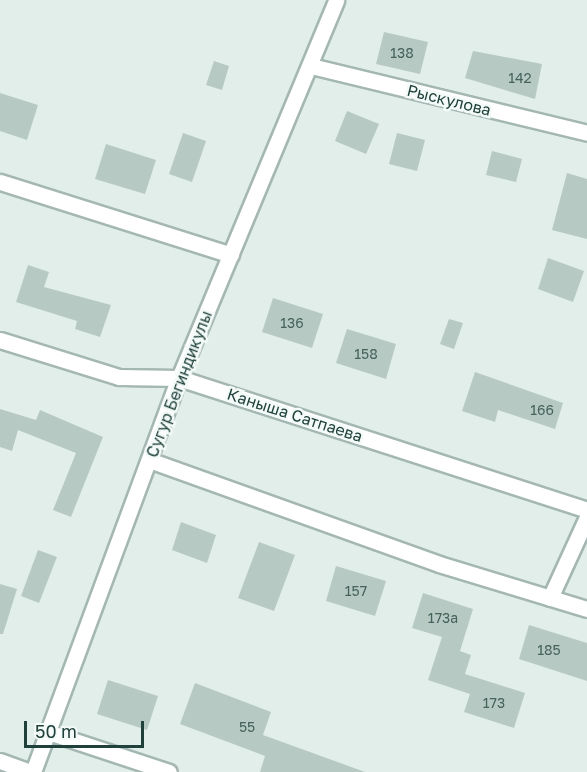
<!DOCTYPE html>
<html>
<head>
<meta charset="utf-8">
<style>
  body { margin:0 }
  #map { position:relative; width:587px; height:772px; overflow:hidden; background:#e2eeea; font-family:"Golos Text",sans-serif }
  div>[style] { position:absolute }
  .building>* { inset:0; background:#b7c9c3 }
  .roads { filter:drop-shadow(2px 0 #a4b7b2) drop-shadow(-2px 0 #a4b7b2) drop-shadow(0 2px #a4b7b2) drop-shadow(0 -2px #a4b7b2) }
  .minor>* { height:15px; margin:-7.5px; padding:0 7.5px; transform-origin:7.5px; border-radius:7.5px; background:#fff }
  span { translate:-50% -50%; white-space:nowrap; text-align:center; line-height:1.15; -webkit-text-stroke:5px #f3faf7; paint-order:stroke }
  .number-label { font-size:14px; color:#46635d }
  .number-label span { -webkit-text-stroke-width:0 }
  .street-label { font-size:16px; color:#20413b }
  .scale { position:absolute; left:24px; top:721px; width:120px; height:27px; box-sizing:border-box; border:3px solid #20413b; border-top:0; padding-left:8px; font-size:18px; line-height:21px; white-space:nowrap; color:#20413b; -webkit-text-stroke:4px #f3faf7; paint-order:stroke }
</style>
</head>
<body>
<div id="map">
  <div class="building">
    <div style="clip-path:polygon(384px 32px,428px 42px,420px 74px,376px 64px)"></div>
    <div style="clip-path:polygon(473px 51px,542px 64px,535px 99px,465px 78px)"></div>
    <div style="clip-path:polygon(214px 61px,229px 66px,222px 90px,206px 85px)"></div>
    <div style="clip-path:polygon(0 93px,38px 105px,27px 140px,0 131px)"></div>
    <div style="clip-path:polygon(347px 111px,379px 124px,366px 154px,335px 141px)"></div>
    <div style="clip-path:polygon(183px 133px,206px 141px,192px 182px,169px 174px)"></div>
    <div style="clip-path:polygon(397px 133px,425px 140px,417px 171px,389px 164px)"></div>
    <div style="clip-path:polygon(106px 144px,156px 160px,145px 194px,95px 179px)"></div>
    <div style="clip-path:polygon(492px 151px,522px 159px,516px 182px,486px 175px)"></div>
    <div style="clip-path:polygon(567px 173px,587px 179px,587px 239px,552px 230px)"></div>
    <div style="clip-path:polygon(548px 258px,584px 271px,573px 302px,538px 289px)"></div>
    <div style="clip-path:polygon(28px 265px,49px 272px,44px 287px,111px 305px,100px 337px,75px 329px,77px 321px,16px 302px)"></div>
    <div style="clip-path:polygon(273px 298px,323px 314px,312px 348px,262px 332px)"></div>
    <div style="clip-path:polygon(449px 319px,463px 323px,454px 349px,440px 344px)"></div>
    <div style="clip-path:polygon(347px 329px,396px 344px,386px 379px,336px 363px)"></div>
    <div style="clip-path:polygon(475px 372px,563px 403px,555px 429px,498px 410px,495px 422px,462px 411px)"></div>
    <div style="clip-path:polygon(0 409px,36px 420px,40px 410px,103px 437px,71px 517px,53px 510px,76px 453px,18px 430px,12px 451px,0 447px)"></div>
    <div style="clip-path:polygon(181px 522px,216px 535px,207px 563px,172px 550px)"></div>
    <div style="clip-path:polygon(259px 542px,295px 555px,274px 611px,238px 598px)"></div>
    <div style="clip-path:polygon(38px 550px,57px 557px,39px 603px,21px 596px)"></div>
    <div style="clip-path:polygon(336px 566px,386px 581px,375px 616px,326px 601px)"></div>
    <div style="clip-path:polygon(0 584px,17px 589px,3px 634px,0 634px)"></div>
    <div style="clip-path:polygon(423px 593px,473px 609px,460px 651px,471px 655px,465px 674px,525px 693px,514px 728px,464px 712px,470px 694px,428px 680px,442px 637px,412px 628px)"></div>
    <div style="clip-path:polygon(529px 625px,587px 643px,587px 681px,519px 659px)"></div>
    <div style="clip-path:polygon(108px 680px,158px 696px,147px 730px,97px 714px)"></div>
    <div style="clip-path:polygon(195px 683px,271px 712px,263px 735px,365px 772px,260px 772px,265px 756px,180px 724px)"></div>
  </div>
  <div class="roads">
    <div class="minor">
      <div style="left:311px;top:66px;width:284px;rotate:13.6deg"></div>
      <div style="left:0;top:182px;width:242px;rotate:17.5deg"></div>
      <div style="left:0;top:340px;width:125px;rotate:17.3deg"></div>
      <div style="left:119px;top:377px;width:60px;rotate:1deg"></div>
      <div style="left:179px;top:378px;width:429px;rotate:17.9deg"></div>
      <div style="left:149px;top:460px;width:308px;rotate:19.7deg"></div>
      <div style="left:439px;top:564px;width:155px;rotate:16.9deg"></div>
      <div style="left:550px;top:598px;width:89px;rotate:-65.4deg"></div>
      <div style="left:51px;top:733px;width:124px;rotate:18.3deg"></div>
      <div style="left:0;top:761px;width:33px;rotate:20deg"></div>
      <div style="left:33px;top:772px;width:420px;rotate:-69.7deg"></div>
      <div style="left:179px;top:378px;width:409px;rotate:-67.4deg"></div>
    </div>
  </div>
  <div class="number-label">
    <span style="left:402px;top:53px">138</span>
    <span style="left:520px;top:78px">142</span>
    <span style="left:292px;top:323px">136</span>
    <span style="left:366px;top:354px">158</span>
    <span style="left:542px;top:410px">166</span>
    <span style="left:356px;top:591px">157</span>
    <span style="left:443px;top:618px">173а</span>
    <span style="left:549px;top:650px">185</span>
    <span style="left:494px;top:703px">173</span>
    <span style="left:247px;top:727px">55</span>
  </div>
  <div class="street-label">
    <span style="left:449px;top:100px;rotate:14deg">Рыскулова</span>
    <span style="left:179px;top:384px;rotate:-69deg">Сугур Бегиндикулы</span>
    <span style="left:295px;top:415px;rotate:18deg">Каныша Сатпаева</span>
  </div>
  <div class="scale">50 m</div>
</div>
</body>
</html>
